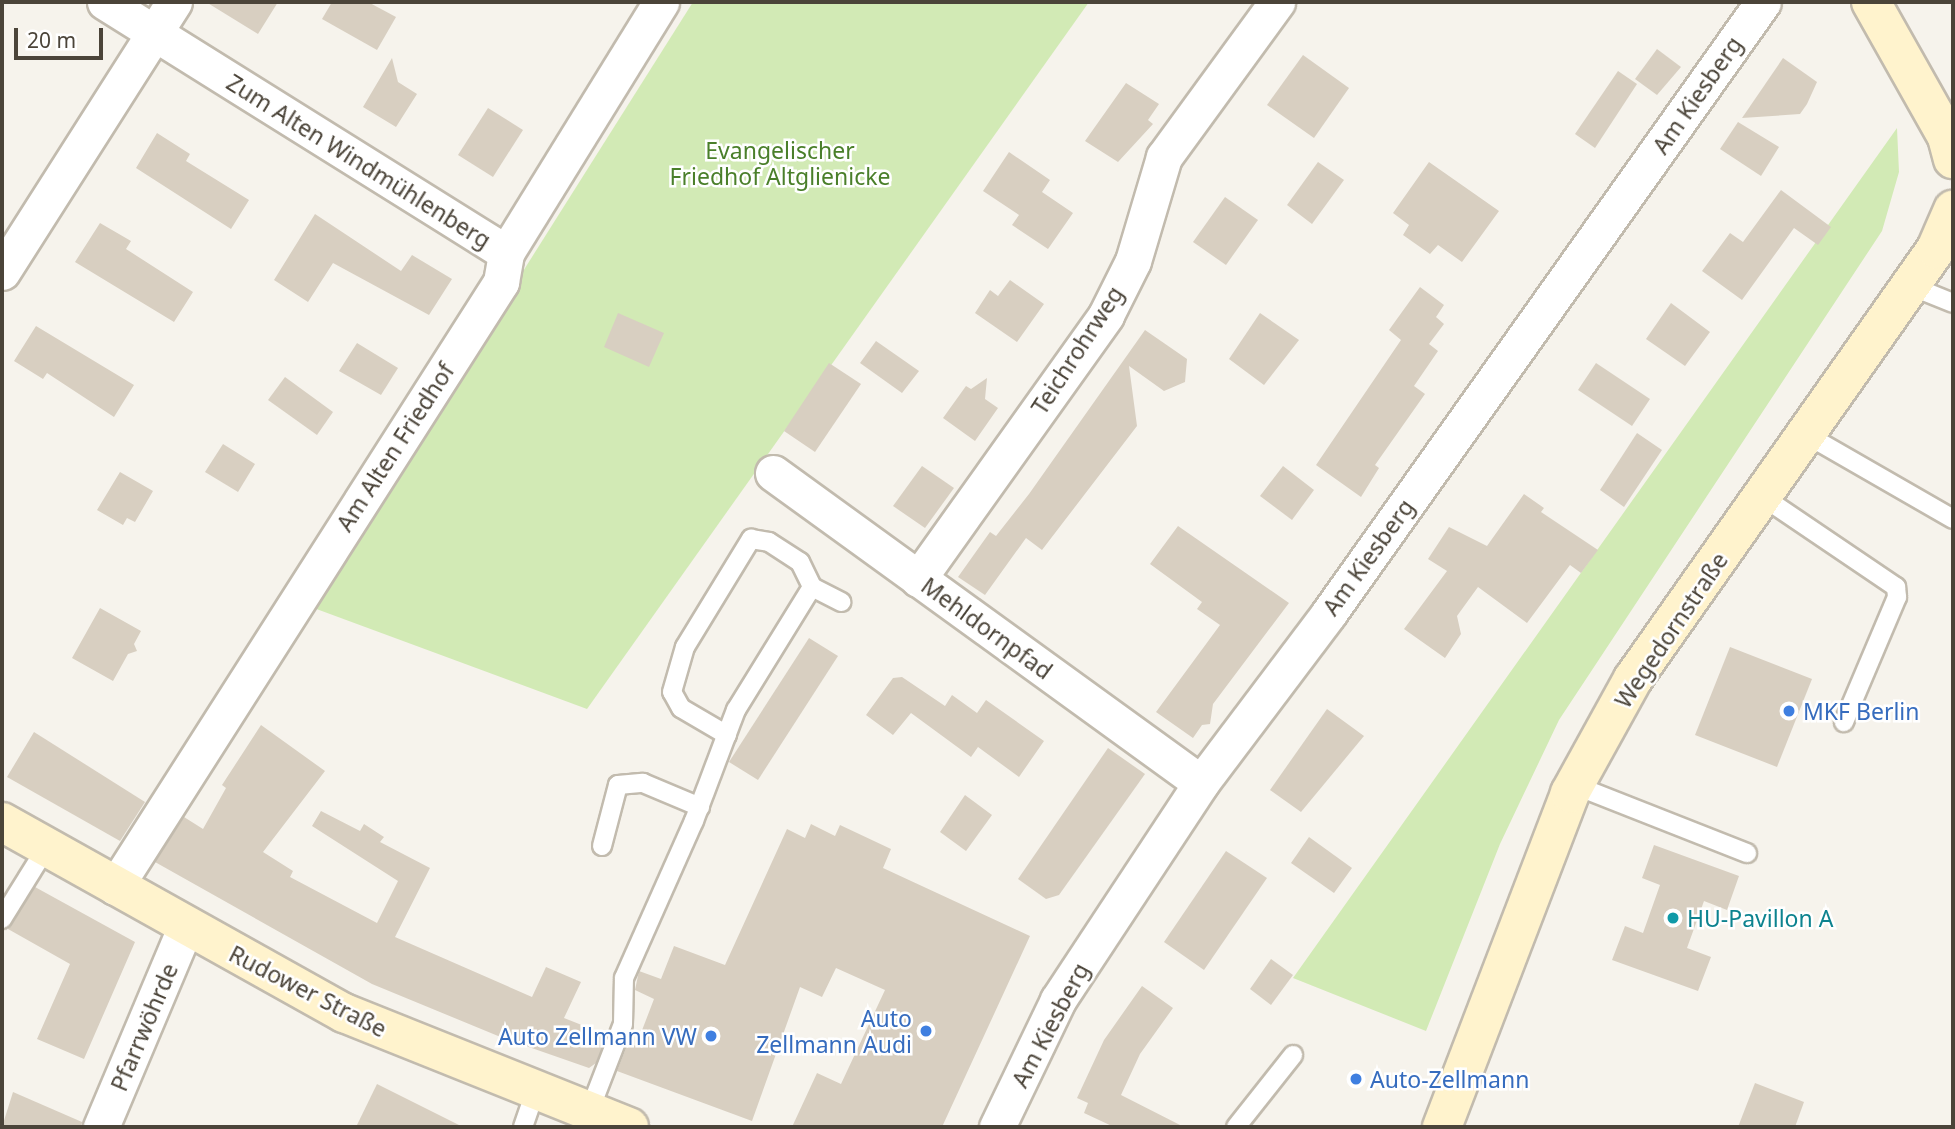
<!DOCTYPE html>
<html>
<head>
<meta charset="utf-8">
<style>
  body { margin:0 }
  #map { position:relative; width:1955px; height:1129px; overflow:hidden; background:#f6f3ec; font-family:"Noto Sans",sans-serif }
  div>[style] { position:absolute }
  .green>* { inset:0; background:#d2eab5 }
  .building>* { inset:0; background:#d8cfc1 }
  .roads { filter:drop-shadow(2px 0 #c2bbae) drop-shadow(-2px 0 #c2bbae) drop-shadow(0 2px #c2bbae) drop-shadow(0 -2px #c2bbae) }
  .lane>* { height:18px; margin:-9px; padding:0 9px; transform-origin:9px; border-radius:9px; background:#fff }
  .street>* { height:35px; margin:-17.5px; padding:0 17.5px; transform-origin:17.5px; border-radius:17.5px; background:#fff }
  .secondary>* { height:38px; margin:-19px; padding:0 19px; transform-origin:19px; border-radius:19px; background:#fff3cd }
  .dots>* { width:19px; height:19px; translate:-50% -50%; box-sizing:border-box; border:4px solid #fff; border-radius:50% }
  span { translate:-50% -50%; white-space:nowrap; text-align:center; line-height:1.15; -webkit-text-stroke:5px #fff; paint-order:stroke }
  .street-label { font-size:23px; color:#4b4439 }
  .park-label { font-size:23px; color:#4a7f2a }
  .shop-label { font-size:23px; color:#366cbe }
  .left { translate:0 -50%; text-align:left }
  .right { translate:-100% -50%; text-align:right }
  .culture-label { font-size:23px; color:#0d838f }
  .frame { position:absolute; inset:0; border:4px solid #4b4439; pointer-events:none }
  .scale { position:absolute; left:14px; top:28px; width:89px; height:32px; box-sizing:border-box; border:4px solid #4b4439; border-top:0; padding-left:9px; font-size:21px; line-height:24px; white-space:nowrap; color:#4b4439; -webkit-text-stroke:5px #fff; paint-order:stroke }
</style>
</head>
<body>
<div id="map">
  <div class="green">
    <div style="clip-path:polygon(693px 2px,1089px 2px,587px 709px,311px 607px)"></div>
    <div style="clip-path:polygon(1897px 128px,1899px 172px,1882px 231px,1559px 720px,1500px 844px,1426px 1031px,1293px 978px)"></div>
  </div>
  <div class="building">
    <div style="clip-path:polygon(206px 2px,278px 2px,258px 34px)"></div>
    <div style="clip-path:polygon(332px 2px,368px 2px,396px 17px,377px 50px,322px 19px)"></div>
    <div style="clip-path:polygon(1657px 49px,1681px 67px,1657px 95px,1635px 79px)"></div>
    <div style="clip-path:polygon(1303px 55px,1349px 88px,1314px 138px,1267px 105px)"></div>
    <div style="clip-path:polygon(392px 58px,398px 82px,417px 94px,396px 127px,363px 107px)"></div>
    <div style="clip-path:polygon(1783px 58px,1817px 82px,1807px 104px,1800px 114px,1742px 118px)"></div>
    <div style="clip-path:polygon(1618px 71px,1637px 84px,1595px 148px,1575px 134px)"></div>
    <div style="clip-path:polygon(1126px 83px,1159px 104px,1148px 120px,1153px 124px,1118px 162px,1085px 141px)"></div>
    <div style="clip-path:polygon(488px 108px,523px 130px,493px 177px,458px 155px)"></div>
    <div style="clip-path:polygon(1738px 122px,1779px 147px,1761px 176px,1720px 149px)"></div>
    <div style="clip-path:polygon(157px 133px,190px 154px,186px 161px,249px 200px,231px 229px,136px 168px)"></div>
    <div style="clip-path:polygon(1009px 152px,1050px 180px,1042px 192px,1073px 213px,1048px 249px,1012px 225px,1019px 215px,983px 191px)"></div>
    <div style="clip-path:polygon(1318px 162px,1344px 180px,1312px 224px,1287px 205px)"></div>
    <div style="clip-path:polygon(1429px 162px,1499px 211px,1462px 262px,1438px 245px,1430px 254px,1403px 235px,1409px 225px,1393px 213px)"></div>
    <div style="clip-path:polygon(1781px 190px,1831px 227px,1818px 245px,1794px 228px,1742px 300px,1702px 271px,1730px 233px,1743px 242px)"></div>
    <div style="clip-path:polygon(1225px 197px,1258px 220px,1226px 265px,1193px 242px)"></div>
    <div style="clip-path:polygon(315px 214px,401px 271px,412px 255px,452px 279px,429px 315px,333px 263px,308px 302px,274px 280px)"></div>
    <div style="clip-path:polygon(100px 223px,131px 241px,126px 249px,193px 292px,174px 322px,75px 262px)"></div>
    <div style="clip-path:polygon(1010px 280px,1044px 304px,1017px 342px,975px 313px,990px 290px,998px 296px)"></div>
    <div style="clip-path:polygon(1420px 287px,1444px 305px,1436px 317px,1444px 324px,1429px 344px,1438px 351px,1414px 386px,1425px 394px,1375px 465px,1379px 468px,1361px 497px,1316px 465px,1401px 340px,1389px 330px)"></div>
    <div style="clip-path:polygon(1671px 303px,1710px 332px,1685px 366px,1646px 339px)"></div>
    <div style="clip-path:polygon(618px 313px,664px 333px,649px 367px,604px 347px)"></div>
    <div style="clip-path:polygon(1260px 313px,1299px 340px,1264px 385px,1229px 359px)"></div>
    <div style="clip-path:polygon(36px 326px,134px 385px,114px 417px,47px 373px,43px 379px,14px 361px)"></div>
    <div style="clip-path:polygon(1145px 330px,1187px 359px,1185px 382px,1164px 391px,1129px 366px,1137px 426px,1042px 550px,1026px 538px,985px 595px,958px 577px,990px 532px,996px 536px,1029px 494px)"></div>
    <div style="clip-path:polygon(876px 341px,919px 371px,902px 393px,860px 363px)"></div>
    <div style="clip-path:polygon(357px 343px,398px 368px,381px 395px,339px 371px)"></div>
    <div style="clip-path:polygon(829px 363px,861px 384px,815px 452px,784px 431px)"></div>
    <div style="clip-path:polygon(1596px 363px,1650px 399px,1632px 426px,1578px 390px)"></div>
    <div style="clip-path:polygon(285px 377px,333px 412px,317px 435px,268px 400px)"></div>
    <div style="clip-path:polygon(987px 378px,985px 399px,998px 408px,975px 441px,943px 418px,966px 386px,971px 389px)"></div>
    <div style="clip-path:polygon(1637px 433px,1662px 450px,1624px 507px,1600px 490px)"></div>
    <div style="clip-path:polygon(223px 444px,255px 464px,238px 492px,205px 472px)"></div>
    <div style="clip-path:polygon(922px 466px,954px 488px,925px 528px,893px 506px)"></div>
    <div style="clip-path:polygon(1283px 466px,1314px 490px,1292px 520px,1260px 496px)"></div>
    <div style="clip-path:polygon(120px 472px,153px 491px,135px 522px,127px 518px,123px 525px,97px 510px)"></div>
    <div style="clip-path:polygon(1524px 494px,1544px 508px,1541px 512px,1598px 550px,1581px 573px,1570px 565px,1527px 623px,1478px 587px,1457px 616px,1461px 634px,1445px 658px,1404px 629px,1447px 571px,1428px 559px,1449px 527px,1487px 546px)"></div>
    <div style="clip-path:polygon(1178px 526px,1289px 603px,1213px 704px,1210px 724px,1202px 725px,1193px 738px,1156px 712px,1220px 625px,1197px 609px,1202px 602px,1150px 564px)"></div>
    <div style="clip-path:polygon(100px 608px,141px 631px,134px 644px,137px 651px,128px 654px,113px 681px,72px 658px)"></div>
    <div style="clip-path:polygon(809px 638px,838px 656px,758px 780px,729px 762px)"></div>
    <div style="clip-path:polygon(1730px 647px,1812px 679px,1777px 767px,1695px 735px)"></div>
    <div style="clip-path:polygon(902px 677px,945px 706px,952px 695px,977px 713px,986px 700px,1044px 741px,1019px 777px,978px 747px,971px 757px,911px 713px,893px 735px,866px 715px,893px 678px)"></div>
    <div style="clip-path:polygon(1327px 709px,1364px 736px,1301px 812px,1270px 790px)"></div>
    <div style="clip-path:polygon(261px 725px,325px 771px,263px 852px,293px 871px,290px 877px,377px 923px,398px 881px,312px 826px,321px 811px,360px 831px,364px 824px,384px 837px,380px 842px,430px 868px,395px 937px,532px 997px,546px 967px,581px 982px,564px 1018px,607px 1035px,596px 1063px,589px 1068px,503px 1038px,372px 984px,155px 862px,184px 817px,203px 829px,226px 788px,222px 785px)"></div>
    <div style="clip-path:polygon(34px 732px,145px 802px,120px 841px,7px 777px)"></div>
    <div style="clip-path:polygon(1108px 748px,1145px 774px,1059px 895px,1046px 899px,1018px 879px)"></div>
    <div style="clip-path:polygon(965px 795px,992px 815px,966px 851px,940px 832px)"></div>
    <div style="clip-path:polygon(811px 824px,835px 836px,840px 825px,891px 849px,883px 868px,1030px 936px,942px 1127px,792px 1127px,817px 1073px,841px 1084px,885px 990px,836px 968px,822px 997px,800px 987px,752px 1121px,617px 1071px,628px 1043px,636px 1046px,654px 999px,635px 990px,639px 971px,661px 979px,674px 946px,725px 965px,787px 829px,805px 838px)"></div>
    <div style="clip-path:polygon(1309px 837px,1352px 868px,1334px 893px,1291px 863px)"></div>
    <div style="clip-path:polygon(1654px 845px,1739px 876px,1727px 910px,1704px 901px,1687px 948px,1711px 957px,1698px 991px,1612px 960px,1625px 926px,1643px 933px,1660px 885px,1642px 878px)"></div>
    <div style="clip-path:polygon(1226px 851px,1267px 878px,1204px 970px,1164px 942px)"></div>
    <div style="clip-path:polygon(35px 887px,135px 942px,84px 1059px,37px 1039px,70px 964px,8px 929px)"></div>
    <div style="clip-path:polygon(1271px 959px,1293px 975px,1271px 1005px,1250px 989px)"></div>
    <div style="clip-path:polygon(1142px 986px,1173px 1008px,1140px 1054px,1121px 1095px,1184px 1127px,1114px 1127px,1084px 1113px,1088px 1103px,1077px 1098px,1104px 1040px)"></div>
    <div style="clip-path:polygon(1755px 1083px,1804px 1102px,1795px 1127px,1738px 1127px)"></div>
    <div style="clip-path:polygon(377px 1084px,463px 1127px,356px 1127px)"></div>
    <div style="clip-path:polygon(13px 1092px,82px 1122px,81px 1127px,2px 1127px)"></div>
  </div>
  <div class="roads">
    <div class="lane">
      <div style="left:1911px;top:286px;width:45px;rotate:22deg"></div>
      <div style="left:1807px;top:435px;width:168px;rotate:29.9deg"></div>
      <div style="left:1763px;top:497px;width:161px;rotate:34.1deg"></div>
      <div style="left:1896px;top:587px;width:10px;rotate:84deg"></div>
      <div style="left:1897px;top:597px;width:136px;rotate:113deg"></div>
      <div style="left:727px;top:735px;width:53px;rotate:-149.6deg"></div>
      <div style="left:681px;top:708px;width:18px;rotate:-119deg"></div>
      <div style="left:672px;top:692px;width:47px;rotate:-73.9deg"></div>
      <div style="left:685px;top:647px;width:127px;rotate:-58.6deg"></div>
      <div style="left:751px;top:539px;width:18px;rotate:9deg"></div>
      <div style="left:769px;top:542px;width:37px;rotate:33deg"></div>
      <div style="left:800px;top:562px;width:28px;rotate:64deg"></div>
      <div style="left:1574px;top:785px;width:186px;rotate:21.5deg"></div>
      <div style="left:602px;top:846px;width:63px;rotate:-75.3deg"></div>
      <div style="left:618px;top:785px;width:25px;rotate:-5deg"></div>
      <div style="left:643px;top:783px;width:62px;rotate:22.8deg"></div>
      <div style="left:2px;top:919px;width:84px;rotate:-58.2deg"></div>
      <div style="left:589px;top:1112px;width:94px;rotate:-68.9deg"></div>
      <div style="left:623px;top:1024px;width:46px;rotate:-88.8deg"></div>
      <div style="left:624px;top:978px;width:172px;rotate:-66deg"></div>
      <div style="left:694px;top:821px;width:119px;rotate:-69.3deg"></div>
      <div style="left:736px;top:710px;width:145px;rotate:-58.3deg"></div>
      <div style="left:812px;top:587px;width:33px;rotate:27deg"></div>
      <div style="left:523px;top:1127px;width:37px;rotate:-71deg"></div>
      <div style="left:1236px;top:1127px;width:92px;rotate:-51.6deg"></div>
    </div>
    <div class="street">
      <div style="left:105px;top:2px;width:473px;rotate:32deg"></div>
      <div style="left:2px;top:272px;width:320px;rotate:-57.5deg"></div>
      <div style="left:773px;top:473px;width:528px;rotate:35.92deg"></div>
      <div style="left:918px;top:579px;width:324px;rotate:-54.5deg"></div>
      <div style="left:1106px;top:315px;width:60px;rotate:-63.4deg"></div>
      <div style="left:1133px;top:261px;width:109px;rotate:-73.4deg"></div>
      <div style="left:1164px;top:157px;width:192px;rotate:-53.9deg"></div>
      <div style="left:115px;top:887px;width:718px;rotate:-57.46deg"></div>
      <div style="left:501px;top:282px;width:29px;rotate:-80deg"></div>
      <div style="left:506px;top:253px;width:295px;rotate:-58.3deg"></div>
      <div style="left:101px;top:1127px;width:218px;rotate:-67.1deg"></div>
      <div style="left:997px;top:1127px;width:141px;rotate:-64.3deg"></div>
      <div style="left:1058px;top:1000px;width:260px;rotate:-56.6deg"></div>
      <div style="left:1201px;top:783px;width:213px;rotate:-53deg"></div>
      <div style="left:1329px;top:613px;width:749px;rotate:-54.61deg"></div>
    </div>
    <div class="secondary">
      <div style="left:1871px;top:2px;width:155px;rotate:60.6deg"></div>
      <div style="left:1947px;top:137px;width:23px;rotate:75deg"></div>
      <div style="left:2px;top:822px;width:392px;rotate:29.2deg"></div>
      <div style="left:344px;top:1013px;width:307px;rotate:21.8deg"></div>
      <div style="left:1442px;top:1127px;width:358px;rotate:-69deg"></div>
      <div style="left:1570px;top:793px;width:130px;rotate:-61.1deg"></div>
      <div style="left:1633px;top:679px;width:526px;rotate:-54.83deg"></div>
      <div style="left:1936px;top:249px;width:43px;rotate:-66.4deg"></div>
    </div>
  </div>
  <div class="dots">
    <div style="left:1789px;top:711px;background:#3f7fe0"></div>
    <div style="left:1673px;top:918px;background:#0f9aa8"></div>
    <div style="left:926px;top:1031px;background:#3f7fe0"></div>
    <div style="left:711px;top:1036px;background:#3f7fe0"></div>
    <div style="left:1356px;top:1079px;background:#3f7fe0"></div>
  </div>
  <div class="street-label">
    <span style="left:1697px;top:95px;rotate:-55deg">Am Kiesberg</span>
    <span style="left:359px;top:161px;rotate:32deg">Zum Alten Windmühlenberg</span>
    <span style="left:1077px;top:350px;rotate:-57deg">Teichrohrweg</span>
    <span style="left:395px;top:447px;rotate:-57deg">Am Alten Friedhof</span>
    <span style="left:1368px;top:557px;rotate:-54deg">Am Kiesberg</span>
    <span style="left:987px;top:628px;rotate:36deg">Mehldornpfad</span>
    <span style="left:1671px;top:630px;rotate:-56deg">Wegedornstraße</span>
    <span style="left:308px;top:991px;rotate:27deg">Rudower Straße</span>
    <span style="left:1050px;top:1025px;rotate:-62deg">Am Kiesberg</span>
    <span style="left:144px;top:1027px;rotate:-67deg">Pfarrwöhrde</span>
  </div>
  <div class="park-label">
    <span style="left:780px;top:163px">Evangelischer<br>Friedhof Altglienicke</span>
  </div>
  <div class="shop-label">
    <span class="left" style="left:1803px;top:711px">MKF Berlin</span>
    <span class="right" style="left:912px;top:1031px">Auto<br>Zellmann Audi</span>
    <span class="right" style="left:697px;top:1036px">Auto Zellmann VW</span>
    <span class="left" style="left:1370px;top:1079px">Auto-Zellmann</span>
  </div>
  <div class="culture-label">
    <span class="left" style="left:1687px;top:918px">HU-Pavillon A</span>
  </div>
  <div class="frame"></div>
  <div class="scale">20 m</div>
</div>
</body>
</html>
